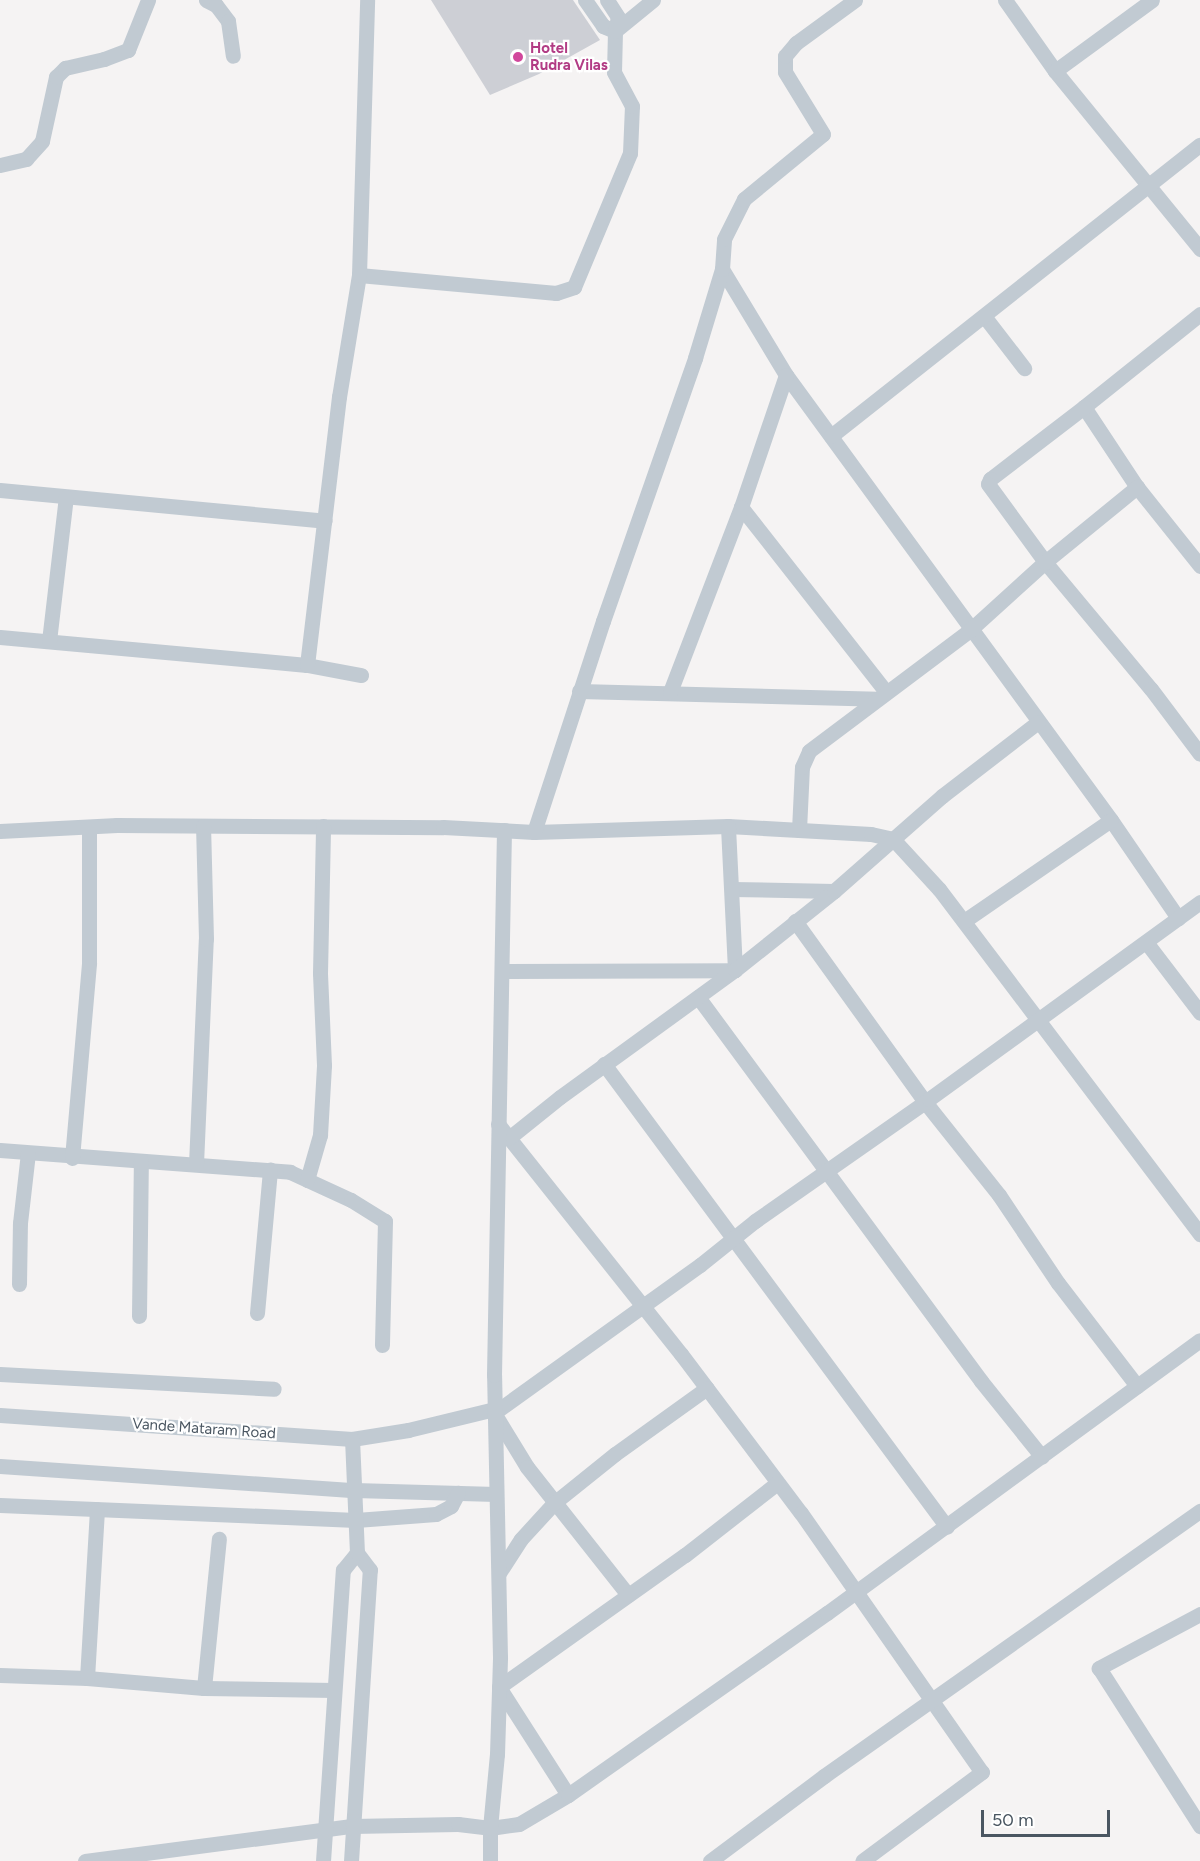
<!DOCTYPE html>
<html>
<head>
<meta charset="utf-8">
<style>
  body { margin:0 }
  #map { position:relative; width:1200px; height:1861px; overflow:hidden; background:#f5f3f3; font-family:Figtree,sans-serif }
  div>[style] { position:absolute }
  .building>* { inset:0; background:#cdcfd5 }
  .minor>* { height:15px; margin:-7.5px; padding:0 7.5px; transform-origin:7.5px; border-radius:7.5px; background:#c1cad2 }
  .dots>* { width:16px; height:16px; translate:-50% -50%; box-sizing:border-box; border:3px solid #fff; border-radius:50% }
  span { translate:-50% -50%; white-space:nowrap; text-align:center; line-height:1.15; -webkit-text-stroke:4.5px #fff; paint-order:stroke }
  .hotel-label { font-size:15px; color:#b23c85; font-weight:700 }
  .left { translate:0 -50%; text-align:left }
  .street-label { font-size:15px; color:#4a5661 }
  .scale { position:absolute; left:981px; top:1810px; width:129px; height:27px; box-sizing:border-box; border:3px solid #4a5661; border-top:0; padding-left:8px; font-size:18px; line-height:21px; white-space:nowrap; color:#4a5661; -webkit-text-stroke:4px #fff; paint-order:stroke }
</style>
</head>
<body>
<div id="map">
  <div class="building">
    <div style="clip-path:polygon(431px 0,573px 0,600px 40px,539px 74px,490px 95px)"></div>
  </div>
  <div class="minor">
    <div style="left:206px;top:0;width:11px;rotate:27deg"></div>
    <div style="left:216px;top:5px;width:20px;rotate:53deg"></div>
    <div style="left:228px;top:21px;width:35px;rotate:82deg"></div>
    <div style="left:585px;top:0;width:32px;rotate:55deg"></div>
    <div style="left:603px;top:26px;width:13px;rotate:23deg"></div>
    <div style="left:615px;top:31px;width:14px;rotate:-78deg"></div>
    <div style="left:618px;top:17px;width:20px;rotate:-123deg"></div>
    <div style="left:1005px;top:0;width:87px;rotate:54.8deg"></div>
    <div style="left:1055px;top:71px;width:230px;rotate:50.8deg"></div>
    <div style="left:1055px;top:71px;width:120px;rotate:-36.2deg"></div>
    <div style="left:0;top:165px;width:27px;rotate:-13deg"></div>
    <div style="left:26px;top:159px;width:24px;rotate:-48deg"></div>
    <div style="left:42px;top:141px;width:66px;rotate:-77.7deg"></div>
    <div style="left:56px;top:77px;width:13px;rotate:-45deg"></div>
    <div style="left:65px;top:68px;width:40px;rotate:-13deg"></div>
    <div style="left:104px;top:59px;width:26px;rotate:-21deg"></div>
    <div style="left:128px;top:50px;width:54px;rotate:-68.2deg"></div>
    <div style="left:722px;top:269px;width:124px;rotate:58.9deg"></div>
    <div style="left:786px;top:375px;width:551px;rotate:53.86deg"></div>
    <div style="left:1111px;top:820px;width:119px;rotate:55.6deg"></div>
    <div style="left:359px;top:275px;width:198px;rotate:5.2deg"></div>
    <div style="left:556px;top:293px;width:19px;rotate:-18deg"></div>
    <div style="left:574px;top:287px;width:145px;rotate:-67.3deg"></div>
    <div style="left:630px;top:153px;width:47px;rotate:-87.6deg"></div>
    <div style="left:632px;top:106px;width:38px;rotate:-118deg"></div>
    <div style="left:614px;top:72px;width:41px;rotate:-88.6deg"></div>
    <div style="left:615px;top:31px;width:49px;rotate:-39.2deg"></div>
    <div style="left:1200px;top:314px;width:149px;rotate:141.3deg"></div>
    <div style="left:1084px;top:407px;width:96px;rotate:56.5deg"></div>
    <div style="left:1137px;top:487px;width:101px;rotate:51.4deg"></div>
    <div style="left:984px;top:316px;width:66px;rotate:52.4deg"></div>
    <div style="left:786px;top:375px;width:139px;rotate:108.8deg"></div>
    <div style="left:741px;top:507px;width:235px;rotate:51.9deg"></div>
    <div style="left:1084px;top:407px;width:118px;rotate:142.5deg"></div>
    <div style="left:990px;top:479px;width:5px;rotate:112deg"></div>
    <div style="left:988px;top:484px;width:97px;rotate:53.8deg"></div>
    <div style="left:1045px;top:562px;width:165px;rotate:50.2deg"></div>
    <div style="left:1151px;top:689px;width:81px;rotate:53deg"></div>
    <div style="left:831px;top:436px;width:470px;rotate:-38.3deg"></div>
    <div style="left:0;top:490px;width:326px;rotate:5.4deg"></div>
    <div style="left:0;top:637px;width:308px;rotate:5.2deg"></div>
    <div style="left:307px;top:665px;width:55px;rotate:10.5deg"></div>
    <div style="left:49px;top:641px;width:145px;rotate:-83.3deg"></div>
    <div style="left:307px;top:665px;width:270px;rotate:-83.2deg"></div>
    <div style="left:339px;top:397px;width:124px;rotate:-80.7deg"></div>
    <div style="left:359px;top:275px;width:275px;rotate:-88.3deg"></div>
    <div style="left:579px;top:691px;width:298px;rotate:1.5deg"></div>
    <div style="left:670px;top:692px;width:198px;rotate:-69deg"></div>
    <div style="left:799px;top:830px;width:63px;rotate:-87.3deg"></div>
    <div style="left:802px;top:767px;width:17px;rotate:-66deg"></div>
    <div style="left:809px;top:751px;width:201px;rotate:-36.9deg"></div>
    <div style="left:970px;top:630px;width:101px;rotate:-42.2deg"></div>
    <div style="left:1045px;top:562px;width:119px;rotate:-39.2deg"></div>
    <div style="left:0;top:831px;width:117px;rotate:-2.9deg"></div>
    <div style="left:117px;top:825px;width:326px;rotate:0.4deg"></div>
    <div style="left:443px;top:827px;width:91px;rotate:3.1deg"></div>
    <div style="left:534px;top:832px;width:194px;rotate:-1.8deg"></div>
    <div style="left:728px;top:826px;width:143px;rotate:3.2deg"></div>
    <div style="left:871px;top:834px;width:23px;rotate:13deg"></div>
    <div style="left:893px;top:839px;width:68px;rotate:47.4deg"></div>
    <div style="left:939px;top:889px;width:433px;rotate:52.9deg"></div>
    <div style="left:534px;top:832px;width:222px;rotate:-71.9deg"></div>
    <div style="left:603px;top:621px;width:279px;rotate:-70.7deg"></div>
    <div style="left:695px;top:358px;width:93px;rotate:-73.1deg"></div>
    <div style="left:722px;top:269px;width:30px;rotate:-86deg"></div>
    <div style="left:724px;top:239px;width:45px;rotate:-63.4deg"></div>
    <div style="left:744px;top:199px;width:102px;rotate:-39.4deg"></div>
    <div style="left:823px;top:134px;width:73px;rotate:-121.5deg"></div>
    <div style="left:785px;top:72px;width:16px;rotate:-90deg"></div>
    <div style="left:785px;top:56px;width:17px;rotate:-50deg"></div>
    <div style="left:796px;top:43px;width:73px;rotate:-36.1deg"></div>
    <div style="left:732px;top:889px;width:102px;rotate:1.1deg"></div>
    <div style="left:795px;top:921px;width:223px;rotate:54.3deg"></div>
    <div style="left:925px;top:1102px;width:119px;rotate:51.5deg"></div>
    <div style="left:999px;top:1195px;width:106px;rotate:56.2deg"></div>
    <div style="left:1058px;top:1283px;width:130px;rotate:52.5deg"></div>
    <div style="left:964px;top:921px;width:178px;rotate:-34.5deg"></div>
    <div style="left:1146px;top:942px;width:89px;rotate:52.7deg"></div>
    <div style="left:502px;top:971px;width:233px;rotate:-0.2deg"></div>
    <div style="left:735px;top:970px;width:144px;rotate:-92.8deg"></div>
    <div style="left:698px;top:997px;width:477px;rotate:53.6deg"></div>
    <div style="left:981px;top:1381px;width:97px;rotate:51.2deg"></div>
    <div style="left:604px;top:1064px;width:576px;rotate:53.47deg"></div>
    <div style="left:498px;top:1124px;width:294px;rotate:51.5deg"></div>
    <div style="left:681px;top:1354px;width:199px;rotate:53deg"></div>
    <div style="left:801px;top:1513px;width:316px;rotate:55.1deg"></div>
    <div style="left:982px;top:1772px;width:149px;rotate:143.4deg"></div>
    <div style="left:509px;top:1138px;width:65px;rotate:-38.8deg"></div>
    <div style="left:560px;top:1097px;width:216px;rotate:-36deg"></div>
    <div style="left:735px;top:970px;width:127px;rotate:-38.6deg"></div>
    <div style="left:834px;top:891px;width:144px;rotate:-41.3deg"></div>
    <div style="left:942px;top:796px;width:121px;rotate:-37.6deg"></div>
    <div style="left:0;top:1150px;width:291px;rotate:4.3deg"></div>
    <div style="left:290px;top:1172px;width:67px;rotate:24.7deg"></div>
    <div style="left:351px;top:1200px;width:40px;rotate:32deg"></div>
    <div style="left:385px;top:1221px;width:124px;rotate:91.4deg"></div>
    <div style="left:72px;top:1158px;width:196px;rotate:-85deg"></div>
    <div style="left:89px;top:963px;width:136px;rotate:-90deg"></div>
    <div style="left:196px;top:1164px;width:225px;rotate:-87.5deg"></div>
    <div style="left:206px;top:939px;width:113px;rotate:-91.5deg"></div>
    <div style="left:307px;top:1180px;width:47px;rotate:-73.9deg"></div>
    <div style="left:320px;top:1135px;width:70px;rotate:-86.7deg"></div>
    <div style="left:324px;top:1065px;width:92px;rotate:-92.5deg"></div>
    <div style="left:320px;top:973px;width:147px;rotate:-88.8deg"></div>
    <div style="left:19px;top:1284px;width:61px;rotate:-89.1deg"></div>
    <div style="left:20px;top:1223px;width:70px;rotate:-83.5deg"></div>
    <div style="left:257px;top:1313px;width:144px;rotate:-84.8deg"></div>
    <div style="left:139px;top:1316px;width:155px;rotate:-89.3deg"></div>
    <div style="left:0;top:1374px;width:274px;rotate:3.1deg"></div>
    <div style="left:494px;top:1413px;width:254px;rotate:-35.7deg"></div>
    <div style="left:700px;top:1265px;width:70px;rotate:-38.7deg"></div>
    <div style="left:755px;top:1221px;width:213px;rotate:-35deg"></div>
    <div style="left:929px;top:1099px;width:335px;rotate:-36deg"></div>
    <div style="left:494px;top:1413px;width:63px;rotate:58.6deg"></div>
    <div style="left:527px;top:1467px;width:163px;rotate:51.7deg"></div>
    <div style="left:0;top:1415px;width:353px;rotate:3.9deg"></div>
    <div style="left:352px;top:1439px;width:57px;rotate:-9.1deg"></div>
    <div style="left:408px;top:1430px;width:89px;rotate:-13.7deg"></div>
    <div style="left:0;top:1466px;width:355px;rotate:3.9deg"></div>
    <div style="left:354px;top:1490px;width:142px;rotate:1.6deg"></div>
    <div style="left:0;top:1505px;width:356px;rotate:2.4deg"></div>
    <div style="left:356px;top:1520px;width:80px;rotate:-4.3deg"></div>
    <div style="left:436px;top:1514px;width:17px;rotate:-28deg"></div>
    <div style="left:451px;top:1506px;width:15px;rotate:-62deg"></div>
    <div style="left:499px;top:1573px;width:40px;rotate:-57.1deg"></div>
    <div style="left:521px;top:1539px;width:49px;rotate:-47.5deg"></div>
    <div style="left:554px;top:1503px;width:78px;rotate:-38.8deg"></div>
    <div style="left:615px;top:1454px;width:113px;rotate:-35.7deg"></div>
    <div style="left:1200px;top:1614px;width:115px;rotate:151.9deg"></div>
    <div style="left:1099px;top:1668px;width:188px;rotate:57.4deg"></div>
    <div style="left:0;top:1675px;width:87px;rotate:2deg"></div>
    <div style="left:87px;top:1678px;width:117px;rotate:4.9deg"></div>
    <div style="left:204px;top:1688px;width:130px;rotate:0.9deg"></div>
    <div style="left:87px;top:1678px;width:169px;rotate:-86.6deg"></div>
    <div style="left:204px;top:1688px;width:150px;rotate:-84.3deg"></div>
    <div style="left:568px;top:1795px;width:128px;rotate:-122.6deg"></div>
    <div style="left:499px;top:1687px;width:228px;rotate:-35.4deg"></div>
    <div style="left:685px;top:1555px;width:117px;rotate:-38deg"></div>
    <div style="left:85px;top:1861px;width:269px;rotate:-7.5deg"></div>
    <div style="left:352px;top:1826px;width:106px;rotate:-1.1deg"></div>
    <div style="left:458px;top:1824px;width:32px;rotate:7deg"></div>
    <div style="left:490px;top:1828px;width:29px;rotate:-8deg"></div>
    <div style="left:519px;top:1824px;width:57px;rotate:-30.6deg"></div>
    <div style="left:568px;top:1795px;width:317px;rotate:-35.1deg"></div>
    <div style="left:827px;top:1613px;width:462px;rotate:-36.2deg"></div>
    <div style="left:323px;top:1861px;width:292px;rotate:-86.1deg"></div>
    <div style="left:343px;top:1570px;width:22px;rotate:-51deg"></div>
    <div style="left:351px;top:1861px;width:292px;rotate:-86.3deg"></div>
    <div style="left:370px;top:1570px;width:21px;rotate:-127deg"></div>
    <div style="left:357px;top:1553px;width:114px;rotate:-92.5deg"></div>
    <div style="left:490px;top:1861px;width:33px;rotate:-90deg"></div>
    <div style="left:490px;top:1828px;width:74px;rotate:-84.6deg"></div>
    <div style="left:497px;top:1754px;width:97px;rotate:-88.2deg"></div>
    <div style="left:500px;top:1657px;width:282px;rotate:-91.2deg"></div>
    <div style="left:494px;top:1375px;width:545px;rotate:-88.95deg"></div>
    <div style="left:710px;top:1861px;width:142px;rotate:-36.7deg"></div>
    <div style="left:824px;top:1776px;width:460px;rotate:-35.2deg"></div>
  </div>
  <div class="dots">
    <div style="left:518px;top:57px;background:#d1479c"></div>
  </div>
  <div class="hotel-label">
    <span class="left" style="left:530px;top:57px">Hotel<br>Rudra Vilas</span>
  </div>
  <div class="street-label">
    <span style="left:204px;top:1429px;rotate:4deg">Vande Mataram Road</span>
  </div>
  <div class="scale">50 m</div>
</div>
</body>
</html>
